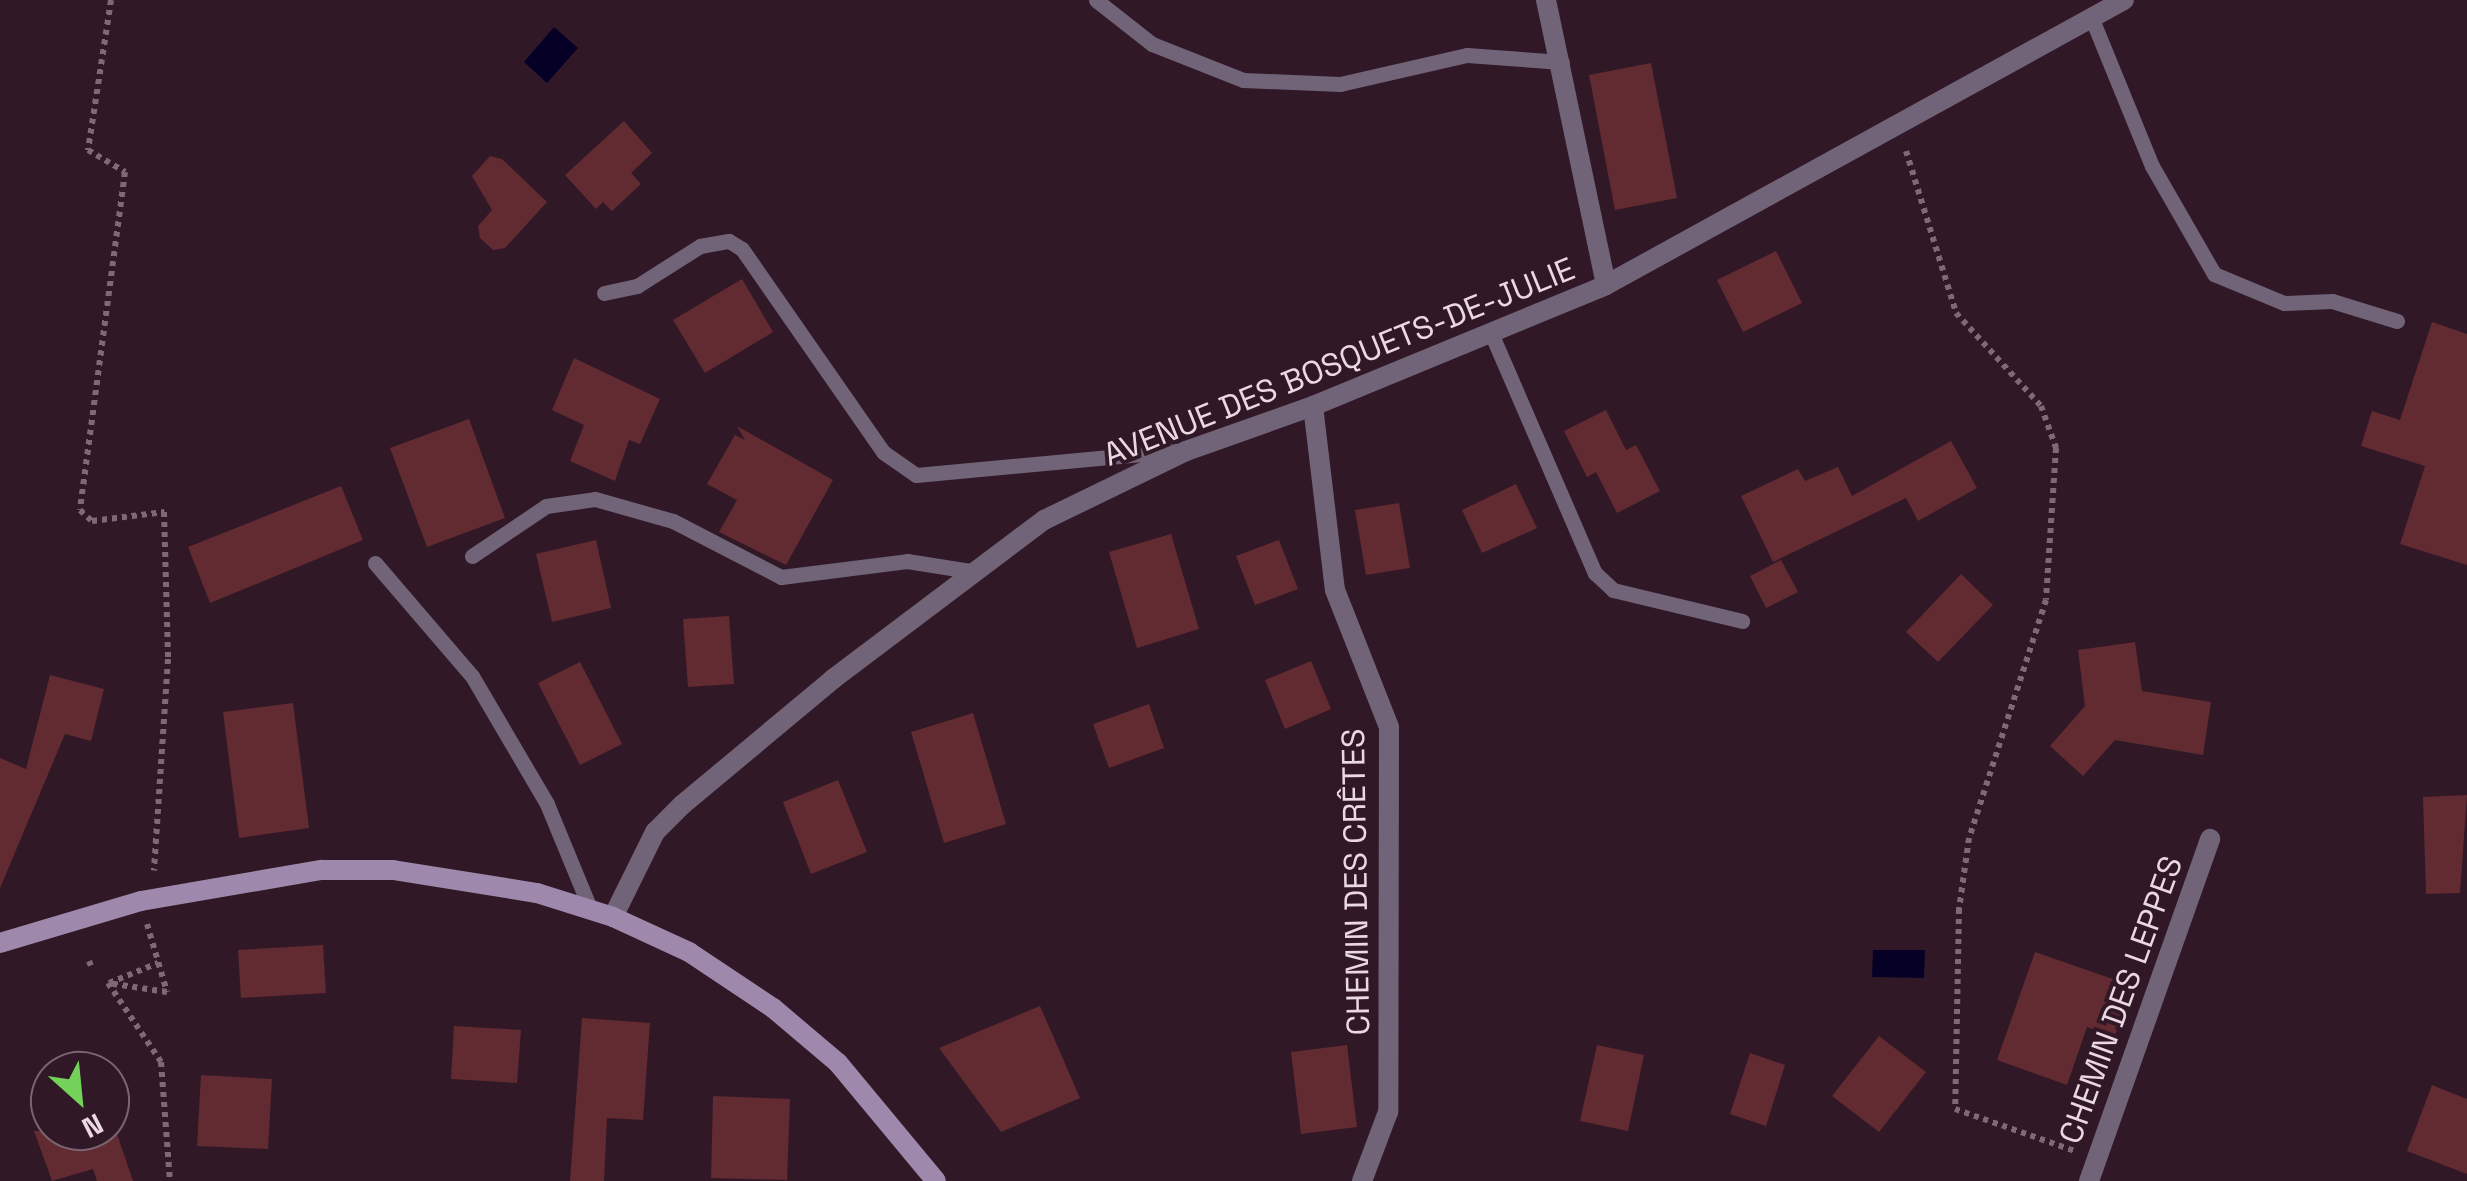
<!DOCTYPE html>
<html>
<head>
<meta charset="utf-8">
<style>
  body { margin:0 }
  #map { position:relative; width:2467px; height:1181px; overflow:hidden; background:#311827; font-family:"Space Grotesk",sans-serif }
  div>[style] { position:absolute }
  .water>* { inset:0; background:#060027 }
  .building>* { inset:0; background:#622a31 }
  .path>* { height:6px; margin-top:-3px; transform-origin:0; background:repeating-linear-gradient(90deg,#7e6975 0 5px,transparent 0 10px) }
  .lane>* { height:15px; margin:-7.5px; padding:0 7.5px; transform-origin:7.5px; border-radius:7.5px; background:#716479 }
  .street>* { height:20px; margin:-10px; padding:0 10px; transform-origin:10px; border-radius:10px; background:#716479 }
  .secondary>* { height:20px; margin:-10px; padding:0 10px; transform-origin:10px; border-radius:10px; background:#9e89ac }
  span { translate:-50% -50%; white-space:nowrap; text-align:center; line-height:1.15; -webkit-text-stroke:8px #311827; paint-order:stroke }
  .street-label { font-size:32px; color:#ead9e2 }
  .north { position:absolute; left:30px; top:1051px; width:100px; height:100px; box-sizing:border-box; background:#311827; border:2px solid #7b6572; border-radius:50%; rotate:153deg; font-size:28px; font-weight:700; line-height:40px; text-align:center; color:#ead9e2 }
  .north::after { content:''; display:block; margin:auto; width:35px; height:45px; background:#74d25b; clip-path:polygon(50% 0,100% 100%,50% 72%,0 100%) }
</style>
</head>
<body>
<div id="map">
  <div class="water">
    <div style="clip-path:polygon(554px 27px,578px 48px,547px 83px,524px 62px)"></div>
    <div style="clip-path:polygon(1873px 950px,1925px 950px,1924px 978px,1872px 977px)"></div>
  </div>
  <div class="building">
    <div style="clip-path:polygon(1651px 63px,1677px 198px,1615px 210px,1589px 75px)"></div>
    <div style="clip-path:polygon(624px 121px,652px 153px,631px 173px,641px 184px,612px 211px,603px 202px,596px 209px,565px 175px)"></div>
    <div style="clip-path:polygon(490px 156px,502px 159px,547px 202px,505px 248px,493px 250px,480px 238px,478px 226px,492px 210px,472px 176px)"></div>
    <div style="clip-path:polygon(1776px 251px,1802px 303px,1743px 332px,1717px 280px)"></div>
    <div style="clip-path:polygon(742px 279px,773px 332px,705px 373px,673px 320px)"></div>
    <div style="clip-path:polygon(2432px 322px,2467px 334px,2467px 565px,2400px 544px,2425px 466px,2361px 446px,2372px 411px,2400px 420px)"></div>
    <div style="clip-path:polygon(574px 358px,660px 399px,640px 444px,629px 440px,615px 481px,570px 461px,584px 425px,552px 410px)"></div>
    <div style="clip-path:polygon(1606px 410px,1626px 450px,1636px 445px,1660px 491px,1617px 513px,1596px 472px,1587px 477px,1564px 431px)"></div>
    <div style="clip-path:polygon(469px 419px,505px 518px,427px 547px,390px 448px)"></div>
    <div style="clip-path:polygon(737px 426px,833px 480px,786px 565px,719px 532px,737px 500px,707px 484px,735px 435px,745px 440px)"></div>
    <div style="clip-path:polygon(1951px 441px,1977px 488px,1918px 521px,1906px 498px,1773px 562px,1741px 496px,1798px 469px,1805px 481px,1838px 467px,1852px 496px)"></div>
    <div style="clip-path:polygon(1516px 484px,1537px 528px,1482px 553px,1462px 510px)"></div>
    <div style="clip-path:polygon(341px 486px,363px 540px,210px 603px,188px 547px)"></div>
    <div style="clip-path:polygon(1399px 503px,1410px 568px,1366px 575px,1355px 510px)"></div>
    <div style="clip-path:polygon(1171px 534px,1199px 629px,1137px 648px,1109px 552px)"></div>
    <div style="clip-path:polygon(596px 540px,611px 608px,552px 622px,536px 554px)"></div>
    <div style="clip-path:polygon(1279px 540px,1298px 589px,1255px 605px,1236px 556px)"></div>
    <div style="clip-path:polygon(1781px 560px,1798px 592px,1766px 608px,1750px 576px)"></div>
    <div style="clip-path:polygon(1961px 574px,1993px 605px,1938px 662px,1906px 632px)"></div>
    <div style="clip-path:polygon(729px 616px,734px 684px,688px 687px,683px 619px)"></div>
    <div style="clip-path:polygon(2135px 642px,2142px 691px,2211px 702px,2203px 755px,2115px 740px,2083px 776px,2050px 746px,2085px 706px,2078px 650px)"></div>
    <div style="clip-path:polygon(1311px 661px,1331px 709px,1285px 729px,1265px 680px)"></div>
    <div style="clip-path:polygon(580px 662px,622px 744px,580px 765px,538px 683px)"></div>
    <div style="clip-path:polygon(50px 675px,104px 689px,91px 741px,65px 734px,0 888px,0 758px,26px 769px)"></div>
    <div style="clip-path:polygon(293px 703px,309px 828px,239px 838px,223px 712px)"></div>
    <div style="clip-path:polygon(1149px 704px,1164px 748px,1109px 768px,1093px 724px)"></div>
    <div style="clip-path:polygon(973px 713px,1006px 824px,944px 843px,911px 732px)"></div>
    <div style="clip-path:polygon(838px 780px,867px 852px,811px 874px,783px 802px)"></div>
    <div style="clip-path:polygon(2467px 795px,2460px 893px,2426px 894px,2423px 797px)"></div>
    <div style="clip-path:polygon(323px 945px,326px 993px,241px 998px,238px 950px)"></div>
    <div style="clip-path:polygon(2035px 952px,2133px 986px,2115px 1036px,2087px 1027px,2067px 1085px,1997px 1060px)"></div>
    <div style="clip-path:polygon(1040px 1006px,1080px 1098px,1001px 1132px,939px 1048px)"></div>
    <div style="clip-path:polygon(582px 1018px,650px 1023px,643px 1120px,607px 1118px,604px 1181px,570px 1181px)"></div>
    <div style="clip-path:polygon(454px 1026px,521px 1030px,517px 1083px,451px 1079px)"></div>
    <div style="clip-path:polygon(1879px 1036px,1926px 1072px,1879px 1132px,1832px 1096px)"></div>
    <div style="clip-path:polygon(1347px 1045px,1357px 1127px,1301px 1134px,1291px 1052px)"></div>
    <div style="clip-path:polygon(1597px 1045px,1644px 1055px,1628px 1131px,1580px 1121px)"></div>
    <div style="clip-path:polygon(1750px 1053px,1785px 1065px,1766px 1126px,1730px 1114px)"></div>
    <div style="clip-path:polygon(201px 1075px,272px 1079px,268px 1149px,197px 1146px)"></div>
    <div style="clip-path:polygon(2432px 1085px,2467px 1099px,2467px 1174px,2407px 1151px)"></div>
    <div style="clip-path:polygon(713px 1096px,790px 1099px,787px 1180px,711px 1178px)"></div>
    <div style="clip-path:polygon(34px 1131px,116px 1131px,133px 1181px,97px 1181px,93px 1169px,52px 1181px)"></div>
  </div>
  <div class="path">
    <div style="left:111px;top:0;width:152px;rotate:98.7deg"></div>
    <div style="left:88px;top:150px;width:43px;rotate:30.7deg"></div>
    <div style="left:125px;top:172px;width:341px;rotate:97.6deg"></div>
    <div style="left:80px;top:510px;width:16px;rotate:43deg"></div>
    <div style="left:92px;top:521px;width:73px;rotate:-7.1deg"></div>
    <div style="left:164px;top:512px;width:147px;rotate:88.4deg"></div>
    <div style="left:168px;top:659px;width:212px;rotate:93.8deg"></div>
    <div style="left:1906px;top:151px;width:170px;rotate:72.8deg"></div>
    <div style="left:1956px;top:313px;width:126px;rotate:47.6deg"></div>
    <div style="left:2041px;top:406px;width:45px;rotate:70.3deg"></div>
    <div style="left:2056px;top:448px;width:152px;rotate:93.8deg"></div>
    <div style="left:2046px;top:600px;width:250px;rotate:107.9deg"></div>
    <div style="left:1969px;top:838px;width:72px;rotate:98deg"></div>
    <div style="left:1959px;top:909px;width:200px;rotate:91.1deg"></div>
    <div style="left:1955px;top:1109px;width:127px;rotate:19.3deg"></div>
    <div style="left:147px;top:924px;width:71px;rotate:73.6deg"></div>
    <div style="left:167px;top:992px;width:60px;rotate:-171.3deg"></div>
    <div style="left:108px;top:983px;width:95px;rotate:56.1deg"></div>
    <div style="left:161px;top:1062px;width:119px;rotate:85.7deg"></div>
    <div style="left:89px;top:961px;width:5px;rotate:68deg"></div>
    <div style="left:109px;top:983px;width:53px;rotate:-22.2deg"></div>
  </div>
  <div class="lane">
    <div style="left:1096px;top:0;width:71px;rotate:38.2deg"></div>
    <div style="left:1152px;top:44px;width:98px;rotate:21.6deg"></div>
    <div style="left:1243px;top:80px;width:97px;rotate:2.4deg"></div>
    <div style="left:1340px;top:84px;width:130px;rotate:-12.9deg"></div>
    <div style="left:1467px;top:55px;width:95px;rotate:4.2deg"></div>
    <div style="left:2092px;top:19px;width:159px;rotate:67.8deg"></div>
    <div style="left:2152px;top:166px;width:125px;rotate:60.1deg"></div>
    <div style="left:2214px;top:274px;width:76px;rotate:22.5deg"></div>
    <div style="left:2284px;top:303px;width:48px;rotate:-2.4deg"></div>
    <div style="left:2332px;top:301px;width:68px;rotate:17.1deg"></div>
    <div style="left:604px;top:293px;width:34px;rotate:-12deg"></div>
    <div style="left:637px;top:286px;width:75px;rotate:-32.4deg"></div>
    <div style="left:700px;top:246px;width:29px;rotate:-10deg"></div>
    <div style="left:729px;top:241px;width:15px;rotate:32deg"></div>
    <div style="left:742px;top:249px;width:247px;rotate:55.2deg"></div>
    <div style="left:883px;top:452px;width:40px;rotate:34.9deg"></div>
    <div style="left:916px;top:475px;width:262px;rotate:-5.3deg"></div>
    <div style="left:1491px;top:333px;width:262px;rotate:66.6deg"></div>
    <div style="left:1595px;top:573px;width:25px;rotate:43deg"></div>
    <div style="left:1613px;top:590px;width:133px;rotate:13.5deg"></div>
    <div style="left:472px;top:556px;width:89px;rotate:-34deg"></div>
    <div style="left:546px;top:506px;width:49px;rotate:-8.1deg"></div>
    <div style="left:595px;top:499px;width:81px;rotate:15.8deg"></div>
    <div style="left:673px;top:521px;width:122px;rotate:27.4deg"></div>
    <div style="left:781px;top:577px;width:127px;rotate:-7.2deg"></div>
    <div style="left:907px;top:561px;width:64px;rotate:9deg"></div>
    <div style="left:375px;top:563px;width:149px;rotate:49.4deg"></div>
    <div style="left:472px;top:676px;width:148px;rotate:59.6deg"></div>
    <div style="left:547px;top:804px;width:116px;rotate:67.6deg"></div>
  </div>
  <div class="street">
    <div style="left:1546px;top:0;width:291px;rotate:78.1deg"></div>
    <div style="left:1313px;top:406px;width:185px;rotate:83.2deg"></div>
    <div style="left:1335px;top:590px;width:147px;rotate:68.5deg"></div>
    <div style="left:1389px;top:727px;width:385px;rotate:90.1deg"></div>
    <div style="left:1388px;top:1112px;width:74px;rotate:110.6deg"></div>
    <div style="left:613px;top:917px;width:95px;rotate:-63.7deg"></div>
    <div style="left:655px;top:832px;width:38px;rotate:-45deg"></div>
    <div style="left:682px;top:805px;width:197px;rotate:-39.8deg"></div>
    <div style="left:833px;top:679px;width:264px;rotate:-37deg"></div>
    <div style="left:1044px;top:520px;width:158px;rotate:-25.9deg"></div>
    <div style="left:1186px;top:451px;width:135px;rotate:-19.5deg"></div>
    <div style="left:1313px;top:406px;width:317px;rotate:-22.4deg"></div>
    <div style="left:1606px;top:285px;width:591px;rotate:-28.82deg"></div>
    <div style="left:2089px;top:1181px;width:363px;rotate:-70.5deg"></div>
  </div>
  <div class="secondary">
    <div style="left:0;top:943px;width:147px;rotate:-16.6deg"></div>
    <div style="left:141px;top:901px;width:183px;rotate:-9.8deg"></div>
    <div style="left:321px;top:870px;width:72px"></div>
    <div style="left:393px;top:870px;width:146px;rotate:9.1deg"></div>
    <div style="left:537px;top:893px;width:80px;rotate:17.5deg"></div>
    <div style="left:613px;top:917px;width:84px;rotate:24.7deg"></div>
    <div style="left:689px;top:952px;width:101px;rotate:33.7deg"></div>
    <div style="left:773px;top:1008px;width:85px;rotate:40.2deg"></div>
    <div style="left:838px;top:1063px;width:153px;rotate:50.3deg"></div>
  </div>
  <div class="street-label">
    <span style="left:1339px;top:362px;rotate:-22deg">AVENUE DES BOSQUETS-DE-JULIE</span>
    <span style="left:1356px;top:882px;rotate:-91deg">CHEMIN DES CRÊTES</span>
    <span style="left:2121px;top:1000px;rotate:-70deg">CHEMIN DES LEPPES</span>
  </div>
  <div class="north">N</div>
</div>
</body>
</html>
